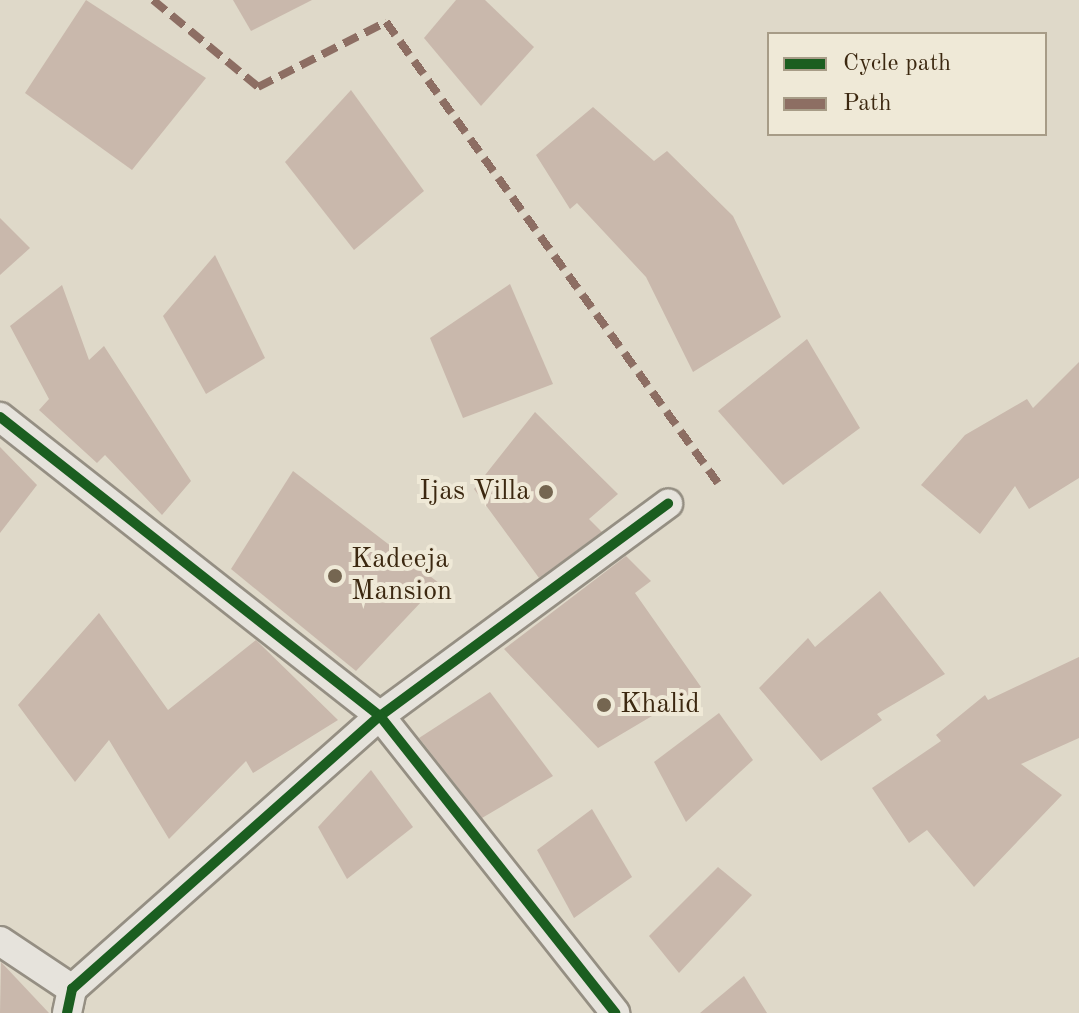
<!DOCTYPE html>
<html>
<head>
<meta charset="utf-8">
<style>
  body { margin:0 }
  #map { position:relative; width:1079px; height:1013px; overflow:hidden; background:#dfd9c9; font-family:"Old Standard TT",serif }
  div>[style] { position:absolute }
  .building>* { inset:0; background:#c9b8ac }
  .roads { filter:drop-shadow(2px 0 #958f83) drop-shadow(-2px 0 #958f83) drop-shadow(0 2px #958f83) drop-shadow(0 -2px #958f83) }
  .street>* { height:28px; margin:-14px; padding:0 14px; transform-origin:14px; border-radius:14px; background:#e6e3dc }
  .quiet>* { height:8px; margin-top:-4px; transform-origin:0; background:repeating-linear-gradient(90deg,#8d6e63 0 16px,transparent 0 24px) }
  .cycleway>* { height:10px; margin:-5px; padding:0 5px; transform-origin:5px; border-radius:5px; background:#1b5e20 }
  .dots>* { width:22px; height:22px; translate:-50% -50%; box-sizing:border-box; border:4px solid #efe9d7; border-radius:50% }
  span { translate:-50% -50%; white-space:nowrap; text-align:center; line-height:1.15; -webkit-text-stroke:8px #efe9d7; paint-order:stroke }
  .poi-label { font-size:28px; color:#3c2810 }
  .right { translate:-100% -50%; text-align:right }
  .left { translate:0 -50%; text-align:left }
  .legend { position:absolute; left:767px; top:32px; width:280px; height:104px; box-sizing:border-box; background:#efe9d7; border:2px solid #a79c87; margin:0; padding:10px 14px; list-style:none; font-size:24px; color:#3c2810 }
  .legend li { display:flex; align-items:center; gap:16px; height:40px }
  .legend b { width:40px; border:2px solid #a79c87 }
</style>
</head>
<body>
<div id="map">
  <div class="building">
    <div style="clip-path:polygon(86px 0,206px 78px,132px 170px,25px 93px)"></div>
    <div style="clip-path:polygon(233px 0,312px 0,251px 31px)"></div>
    <div style="clip-path:polygon(456px 0,485px 0,534px 47px,481px 106px,424px 38px)"></div>
    <div style="clip-path:polygon(351px 90px,424px 191px,354px 250px,285px 162px)"></div>
    <div style="clip-path:polygon(593px 107px,654px 161px,667px 151px,733px 216px,781px 317px,693px 372px,646px 277px,577px 203px,570px 209px,536px 155px)"></div>
    <div style="clip-path:polygon(0 218px,30px 248px,0 275px)"></div>
    <div style="clip-path:polygon(215px 255px,265px 358px,206px 394px,163px 316px)"></div>
    <div style="clip-path:polygon(510px 284px,553px 384px,463px 418px,430px 338px)"></div>
    <div style="clip-path:polygon(62px 285px,89px 360px,104px 346px,191px 481px,162px 515px,105px 455px,97px 463px,39px 410px,49px 399px,10px 326px)"></div>
    <div style="clip-path:polygon(807px 339px,860px 428px,783px 485px,718px 411px)"></div>
    <div style="clip-path:polygon(1079px 362px,1079px 478px,1029px 509px,1015px 486px,980px 534px,921px 485px,965px 435px,1027px 399px,1033px 408px)"></div>
    <div style="clip-path:polygon(535px 412px,618px 494px,589px 519px,602px 532px,539px 578px,474px 489px)"></div>
    <div style="clip-path:polygon(0 447px,37px 485px,0 533px)"></div>
    <div style="clip-path:polygon(293px 471px,439px 583px,356px 671px,231px 569px)"></div>
    <div style="clip-path:polygon(626px 556px,651px 581px,635px 593px,701px 687px,598px 748px,504px 649px)"></div>
    <div style="clip-path:polygon(880px 591px,945px 674px,877px 714px,882px 720px,821px 761px,759px 688px,808px 638px,815px 647px)"></div>
    <div style="clip-path:polygon(99px 613px,168px 710px,256px 640px,338px 720px,253px 773px,246px 761px,169px 839px,109px 740px,75px 782px,18px 705px)"></div>
    <div style="clip-path:polygon(1079px 657px,1079px 738px,1021px 764px,1062px 795px,974px 887px,927px 830px,909px 843px,872px 788px,941px 741px,936px 735px,985px 695px,988px 700px)"></div>
    <div style="clip-path:polygon(490px 692px,553px 776px,482px 818px,419px 738px)"></div>
    <div style="clip-path:polygon(719px 713px,753px 760px,686px 822px,654px 762px)"></div>
    <div style="clip-path:polygon(371px 770px,413px 827px,347px 879px,318px 827px)"></div>
    <div style="clip-path:polygon(592px 809px,632px 877px,574px 918px,537px 850px)"></div>
    <div style="clip-path:polygon(718px 867px,752px 895px,679px 973px,649px 936px)"></div>
    <div style="clip-path:polygon(1px 962px,49px 1013px,0 1013px)"></div>
    <div style="clip-path:polygon(744px 976px,767px 1013px,700px 1013px)"></div>
  </div>
  <div class="roads">
    <div class="street">
      <div style="left:0;top:417px;width:484px;rotate:38.2deg"></div>
      <div style="left:380px;top:716px;width:358px;rotate:-36.4deg"></div>
      <div style="left:0;top:941px;width:87px;rotate:33.7deg"></div>
      <div style="left:67px;top:1013px;width:25px;rotate:-78deg"></div>
      <div style="left:72px;top:989px;width:412px;rotate:-41.6deg"></div>
      <div style="left:380px;top:716px;width:379px;rotate:51.6deg"></div>
    </div>
  </div>
  <div class="quiet">
    <div style="left:153px;top:0;width:136px;rotate:39.6deg"></div>
    <div style="left:258px;top:87px;width:144px;rotate:-26.9deg"></div>
    <div style="left:386px;top:22px;width:572px;rotate:54.25deg"></div>
  </div>
  <div class="cycleway">
    <div style="left:0;top:417px;width:484px;rotate:38.2deg"></div>
    <div style="left:380px;top:716px;width:358px;rotate:-36.4deg"></div>
    <div style="left:67px;top:1013px;width:25px;rotate:-78deg"></div>
    <div style="left:72px;top:989px;width:412px;rotate:-41.6deg"></div>
    <div style="left:380px;top:716px;width:379px;rotate:51.6deg"></div>
  </div>
  <div class="dots">
    <div style="left:546px;top:492px;background:#756651"></div>
    <div style="left:335px;top:576px;background:#756651"></div>
    <div style="left:604px;top:705px;background:#756651"></div>
  </div>
  <div class="poi-label">
    <span class="right" style="left:530px;top:492px">Ijas Villa</span>
    <span class="left" style="left:351px;top:576px">Kadeeja<br>Mansion</span>
    <span class="left" style="left:620px;top:705px">Khalid</span>
  </div>
  <ul class="legend">
  <li><b style="height:10px;background:#1b5e20"></b>Cycle path</li>
  <li><b style="height:10px;background:#8d6e63"></b>Path</li>
  </ul>
</div>
</body>
</html>
